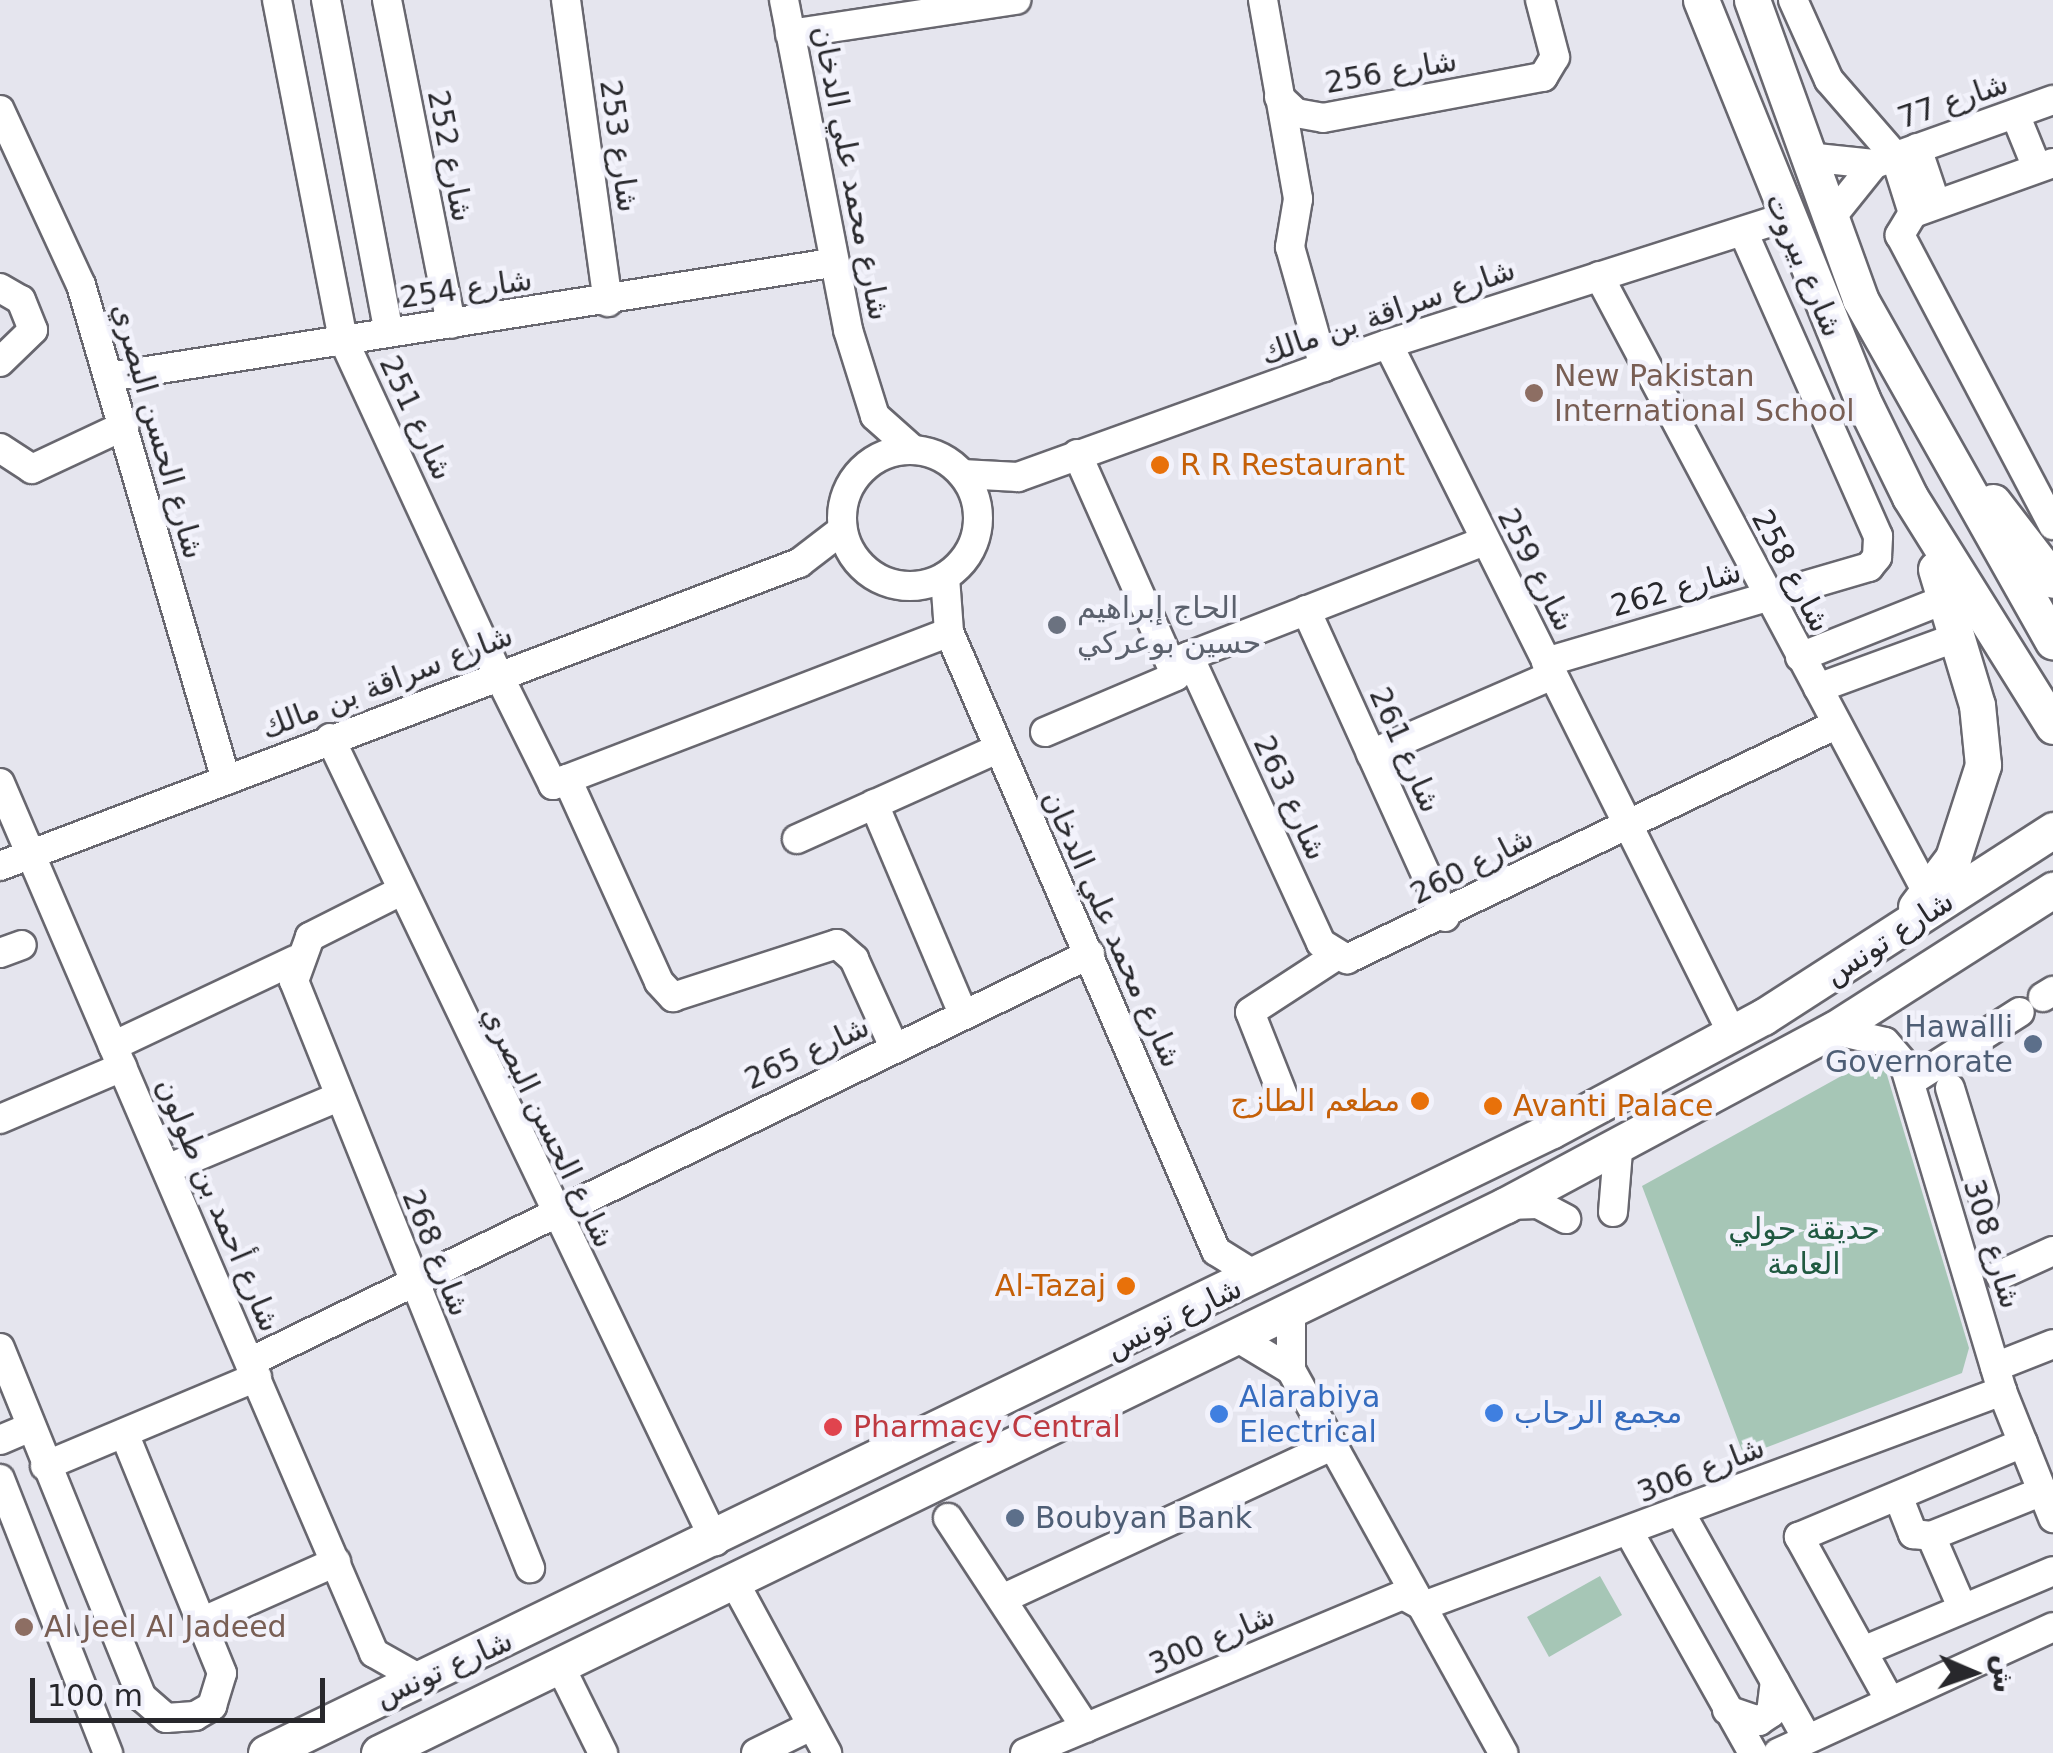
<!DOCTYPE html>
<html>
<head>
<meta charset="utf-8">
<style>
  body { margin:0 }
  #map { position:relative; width:2053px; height:1753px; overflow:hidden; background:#e5e5ee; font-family:"DejaVu Sans",Vazirmatn,sans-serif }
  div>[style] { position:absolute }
  .green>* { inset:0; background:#a6c6b6 }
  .roads { filter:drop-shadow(2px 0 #68676f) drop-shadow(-2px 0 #68676f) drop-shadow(0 2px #68676f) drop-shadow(0 -2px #68676f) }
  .minor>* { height:28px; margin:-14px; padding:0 14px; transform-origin:14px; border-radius:14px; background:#fff }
  .minor>.ring { margin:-14px; padding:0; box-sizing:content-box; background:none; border:28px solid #fff; border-radius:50% }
  .major>* { height:35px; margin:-17.5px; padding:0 17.5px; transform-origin:17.5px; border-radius:17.5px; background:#fff }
  .dots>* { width:28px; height:28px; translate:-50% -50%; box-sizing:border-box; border:5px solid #f2f2fb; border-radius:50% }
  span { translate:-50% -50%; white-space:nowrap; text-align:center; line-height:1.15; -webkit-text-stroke:9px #f2f2fb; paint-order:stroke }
  .street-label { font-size:30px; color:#28282c }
  .education-label { font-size:30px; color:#785e54 }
  .left { translate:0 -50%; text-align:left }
  .food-label { font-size:30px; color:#c56008 }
  .right { translate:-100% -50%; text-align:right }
  .worship-label { font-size:30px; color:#5b616d }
  .service-label { font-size:30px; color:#4e5e75 }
  .park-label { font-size:30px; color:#205941 }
  .shop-label { font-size:30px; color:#366cbe }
  .health-label { font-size:30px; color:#be3a42 }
  .north { position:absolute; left:1923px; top:1623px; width:100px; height:100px; -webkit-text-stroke:8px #f2f2fb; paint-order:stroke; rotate:92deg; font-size:28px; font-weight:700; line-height:40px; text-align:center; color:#28282c }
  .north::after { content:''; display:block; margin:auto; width:35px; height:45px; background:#28282c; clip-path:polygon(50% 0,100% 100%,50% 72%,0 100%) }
  .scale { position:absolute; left:30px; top:1678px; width:295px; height:45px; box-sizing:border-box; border:5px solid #28282c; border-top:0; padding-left:12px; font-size:30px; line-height:35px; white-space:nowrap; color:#28282c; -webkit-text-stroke:8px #f2f2fb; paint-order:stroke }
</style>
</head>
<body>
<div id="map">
  <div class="green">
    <div style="clip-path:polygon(1874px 1058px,1884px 1065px,1969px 1348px,1962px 1373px,1744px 1456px,1642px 1186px)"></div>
    <div style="clip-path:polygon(1600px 1576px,1622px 1615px,1549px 1657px,1527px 1617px)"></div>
  </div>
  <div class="roads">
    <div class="minor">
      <div style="left:277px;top:0;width:345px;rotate:79deg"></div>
      <div style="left:343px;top:339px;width:369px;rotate:65.2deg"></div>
      <div style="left:498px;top:674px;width:124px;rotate:63.6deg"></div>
      <div style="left:553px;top:785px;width:15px;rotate:-23deg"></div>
      <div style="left:567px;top:779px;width:223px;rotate:65.6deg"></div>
      <div style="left:659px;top:982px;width:21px;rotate:47deg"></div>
      <div style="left:673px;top:997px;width:172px;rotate:-17.9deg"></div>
      <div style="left:837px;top:944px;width:23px;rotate:41deg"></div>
      <div style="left:854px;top:959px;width:97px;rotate:65.6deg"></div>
      <div style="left:326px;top:0;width:338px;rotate:79.3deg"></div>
      <div style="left:387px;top:0;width:330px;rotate:78.8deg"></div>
      <div style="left:566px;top:0;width:305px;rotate:82.1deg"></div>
      <div style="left:784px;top:0;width:336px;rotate:79deg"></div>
      <div style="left:848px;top:330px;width:90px;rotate:72.6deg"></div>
      <div style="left:875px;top:416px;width:50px;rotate:41.7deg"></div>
      <div style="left:1263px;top:0;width:202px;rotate:80deg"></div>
      <div style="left:1298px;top:199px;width:49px;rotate:99.5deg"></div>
      <div style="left:1290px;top:247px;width:125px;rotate:74.2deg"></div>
      <div style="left:1793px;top:0;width:88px;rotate:65.8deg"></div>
      <div style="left:1829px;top:80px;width:101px;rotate:49deg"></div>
      <div style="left:1895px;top:156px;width:60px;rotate:72.5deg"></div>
      <div style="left:790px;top:34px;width:229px;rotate:-8.6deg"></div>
      <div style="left:1279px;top:97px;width:23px;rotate:43deg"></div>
      <div style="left:1296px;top:113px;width:27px;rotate:10deg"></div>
      <div style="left:1323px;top:118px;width:224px;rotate:-10.6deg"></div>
      <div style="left:1543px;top:77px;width:23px;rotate:-59deg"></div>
      <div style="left:1555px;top:57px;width:59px;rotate:-104.7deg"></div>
      <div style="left:0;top:110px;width:193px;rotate:65.2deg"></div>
      <div style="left:81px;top:285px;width:516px;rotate:73.67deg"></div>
      <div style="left:2015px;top:114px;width:58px;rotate:67.8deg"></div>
      <div style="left:1917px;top:148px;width:59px;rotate:71.3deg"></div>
      <div style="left:1807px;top:157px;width:67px;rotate:6deg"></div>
      <div style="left:2053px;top:163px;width:149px;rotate:160.3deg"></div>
      <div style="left:1913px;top:213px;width:26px;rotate:121deg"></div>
      <div style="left:1900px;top:235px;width:328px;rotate:62.2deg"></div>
      <div style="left:1829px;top:220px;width:72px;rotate:-51.2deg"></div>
      <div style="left:1874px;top:164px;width:190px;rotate:-19.7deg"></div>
      <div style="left:1599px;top:276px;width:702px;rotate:61.98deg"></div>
      <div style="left:0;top:288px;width:24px;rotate:30deg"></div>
      <div style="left:21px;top:300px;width:32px;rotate:68deg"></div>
      <div style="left:33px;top:330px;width:46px;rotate:135.9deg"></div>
      <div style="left:1388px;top:344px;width:772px;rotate:63.47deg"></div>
      <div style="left:109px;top:377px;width:731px;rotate:-8.97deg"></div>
      <div style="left:0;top:448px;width:38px;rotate:33deg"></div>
      <div style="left:32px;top:469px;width:102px;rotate:-25.1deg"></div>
      <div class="ring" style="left:842px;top:450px;width:108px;height:108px"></div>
      <div style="left:962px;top:474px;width:56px;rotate:3.1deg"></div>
      <div style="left:1018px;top:477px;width:393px;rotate:-19.8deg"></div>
      <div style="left:1388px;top:344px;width:414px;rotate:-17.7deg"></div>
      <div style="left:945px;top:577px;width:55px;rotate:85.8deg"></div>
      <div style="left:949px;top:632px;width:674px;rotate:66.67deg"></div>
      <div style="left:1216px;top:1251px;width:49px;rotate:31.8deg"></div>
      <div style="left:1306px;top:610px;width:337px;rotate:65.6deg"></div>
      <div style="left:1189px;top:656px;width:316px;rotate:65.3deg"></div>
      <div style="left:1321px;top:943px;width:31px;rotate:32deg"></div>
      <div style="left:1347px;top:959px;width:543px;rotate:-25.62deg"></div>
      <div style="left:1800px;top:657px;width:157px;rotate:-21.7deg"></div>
      <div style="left:1174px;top:662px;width:333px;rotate:-21.3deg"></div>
      <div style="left:1546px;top:662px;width:337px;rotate:-16.4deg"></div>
      <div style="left:1869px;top:567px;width:13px;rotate:-51deg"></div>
      <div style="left:1877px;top:557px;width:21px;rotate:-87deg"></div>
      <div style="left:1878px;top:536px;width:333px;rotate:-113.9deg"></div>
      <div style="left:1818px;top:688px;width:151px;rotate:-20.1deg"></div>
      <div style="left:1045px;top:732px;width:142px;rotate:-23.1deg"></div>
      <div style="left:1176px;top:676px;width:243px;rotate:-114deg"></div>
      <div style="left:330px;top:738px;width:891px;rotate:64.38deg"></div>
      <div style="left:1371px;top:754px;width:198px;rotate:-23.5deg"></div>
      <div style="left:567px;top:779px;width:409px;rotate:-21deg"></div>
      <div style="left:0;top:783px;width:947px;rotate:66.74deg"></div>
      <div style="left:374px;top:1653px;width:53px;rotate:29.5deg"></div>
      <div style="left:874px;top:804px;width:228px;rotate:67deg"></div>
      <div style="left:797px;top:839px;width:219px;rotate:-24.2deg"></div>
      <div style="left:0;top:866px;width:855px;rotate:-20.77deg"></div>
      <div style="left:799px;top:563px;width:54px;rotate:-37.5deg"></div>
      <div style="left:399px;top:892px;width:100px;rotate:153.2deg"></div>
      <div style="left:310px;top:937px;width:47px;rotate:110deg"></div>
      <div style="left:294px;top:981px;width:633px;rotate:68.1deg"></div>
      <div style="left:0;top:953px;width:23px;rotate:-20deg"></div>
      <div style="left:2043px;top:997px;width:12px;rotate:-31deg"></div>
      <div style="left:1833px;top:1030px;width:53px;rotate:13deg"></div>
      <div style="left:1885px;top:1042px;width:29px;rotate:49deg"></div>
      <div style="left:1904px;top:1064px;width:341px;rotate:73.3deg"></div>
      <div style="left:2002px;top:1391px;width:137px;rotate:68.1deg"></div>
      <div style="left:113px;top:1046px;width:201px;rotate:-25.3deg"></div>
      <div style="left:1910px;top:1082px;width:130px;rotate:-32.5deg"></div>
      <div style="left:1950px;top:1088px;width:116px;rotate:73deg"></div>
      <div style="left:1284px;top:1098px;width:92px;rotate:-111.6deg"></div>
      <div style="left:1250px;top:1012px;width:103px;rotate:-33.1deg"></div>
      <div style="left:0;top:1119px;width:133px;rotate:-23.1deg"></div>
      <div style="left:167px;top:1169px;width:186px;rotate:-22.8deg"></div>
      <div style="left:1507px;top:1205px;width:31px;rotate:-2deg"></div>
      <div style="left:1538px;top:1204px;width:32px;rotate:28deg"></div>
      <div style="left:1613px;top:1212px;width:61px;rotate:-85.3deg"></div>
      <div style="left:1618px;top:1151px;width:21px;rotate:-43deg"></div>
      <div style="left:2000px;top:1275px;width:58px;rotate:-24.4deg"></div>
      <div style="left:1291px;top:1314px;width:56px;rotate:90deg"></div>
      <div style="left:1291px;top:1370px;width:438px;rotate:61deg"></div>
      <div style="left:1238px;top:1338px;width:62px;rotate:31.1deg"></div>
      <div style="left:0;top:1348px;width:377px;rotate:67.9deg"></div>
      <div style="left:142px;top:1697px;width:32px;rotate:41deg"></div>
      <div style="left:166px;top:1718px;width:29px;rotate:-4deg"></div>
      <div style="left:195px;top:1716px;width:20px;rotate:-30deg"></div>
      <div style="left:212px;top:1706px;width:34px;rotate:-73deg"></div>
      <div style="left:222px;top:1673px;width:259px;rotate:-112.2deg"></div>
      <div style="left:250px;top:1362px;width:934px;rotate:-25.91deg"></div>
      <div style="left:1995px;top:1367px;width:62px;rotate:-21.6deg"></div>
      <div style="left:0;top:1440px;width:33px;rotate:-23deg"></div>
      <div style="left:45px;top:1466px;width:230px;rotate:-22.8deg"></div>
      <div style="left:0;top:1479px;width:295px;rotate:68.5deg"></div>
      <div style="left:1898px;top:1496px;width:41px;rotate:68.5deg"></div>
      <div style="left:1913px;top:1534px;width:18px;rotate:6deg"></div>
      <div style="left:1931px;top:1536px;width:121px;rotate:-21.9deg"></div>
      <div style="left:1680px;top:1512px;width:259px;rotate:60.7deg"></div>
      <div style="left:948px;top:1518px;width:251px;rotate:56.7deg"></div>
      <div style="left:1629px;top:1532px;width:253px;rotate:60.7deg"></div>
      <div style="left:1931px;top:1536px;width:75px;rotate:66.5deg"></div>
      <div style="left:737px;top:1587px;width:189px;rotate:61.5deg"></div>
      <div style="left:1002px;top:1599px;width:364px;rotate:-24.9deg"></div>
      <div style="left:201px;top:1622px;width:148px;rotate:-24deg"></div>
      <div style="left:1863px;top:1651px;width:206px;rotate:-22.8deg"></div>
      <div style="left:561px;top:1668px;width:95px;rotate:63.7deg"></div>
      <div style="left:1890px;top:1701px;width:188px;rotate:-119deg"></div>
      <div style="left:1799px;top:1537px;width:243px;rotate:-22.8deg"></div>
      <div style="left:1727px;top:1710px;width:34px;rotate:19deg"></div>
      <div style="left:1759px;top:1721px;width:14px;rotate:-34deg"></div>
      <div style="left:1771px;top:1713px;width:32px;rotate:-83deg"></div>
      <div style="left:756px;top:1753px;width:61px;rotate:-26.1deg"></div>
      <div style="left:1025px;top:1753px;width:410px;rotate:-22.7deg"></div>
      <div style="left:1403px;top:1595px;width:23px;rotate:29deg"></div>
      <div style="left:1423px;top:1606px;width:618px;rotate:-20.37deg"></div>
      <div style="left:1778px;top:1753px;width:302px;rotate:-24.6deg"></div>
    </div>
    <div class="major">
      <div style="left:1701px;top:0;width:430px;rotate:68deg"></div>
      <div style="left:1862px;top:399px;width:109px;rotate:63.9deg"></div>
      <div style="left:1910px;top:497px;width:270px;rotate:58deg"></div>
      <div style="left:1752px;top:0;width:318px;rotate:70.1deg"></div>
      <div style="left:1860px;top:299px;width:393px;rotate:60.6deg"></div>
      <div style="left:1993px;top:502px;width:98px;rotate:52.4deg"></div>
      <div style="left:1916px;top:907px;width:61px;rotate:-52.9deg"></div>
      <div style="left:1953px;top:858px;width:98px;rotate:-72.1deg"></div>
      <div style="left:1983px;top:765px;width:60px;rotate:-95.7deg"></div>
      <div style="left:1977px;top:705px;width:142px;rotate:-106.8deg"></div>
      <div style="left:266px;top:1753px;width:1429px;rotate:-25.85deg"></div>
      <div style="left:1552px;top:1130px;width:239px;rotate:-28.2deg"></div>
      <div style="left:1763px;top:1017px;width:345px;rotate:-32.8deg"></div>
      <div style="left:379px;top:1753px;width:1253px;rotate:-25.93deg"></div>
      <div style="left:1506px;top:1205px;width:371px;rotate:-28.2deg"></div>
      <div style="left:1833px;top:1030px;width:261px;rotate:-32.5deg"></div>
    </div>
  </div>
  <div class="dots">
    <div style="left:1534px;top:393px;background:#8d6e63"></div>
    <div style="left:1160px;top:465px;background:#e8710a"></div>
    <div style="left:1057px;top:625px;background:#6b7280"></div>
    <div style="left:2033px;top:1044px;background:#5c6f8a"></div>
    <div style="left:1420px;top:1101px;background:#e8710a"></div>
    <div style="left:1493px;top:1106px;background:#e8710a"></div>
    <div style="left:1126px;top:1286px;background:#e8710a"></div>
    <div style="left:1494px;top:1413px;background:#3f7fe0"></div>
    <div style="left:1219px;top:1414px;background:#3f7fe0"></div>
    <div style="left:833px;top:1427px;background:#e0444e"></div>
    <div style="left:1015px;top:1518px;background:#5c6f8a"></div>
    <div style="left:24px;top:1627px;background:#8d6e63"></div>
  </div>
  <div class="street-label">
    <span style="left:1391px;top:72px;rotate:-10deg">شارع 256</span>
    <span style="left:1953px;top:101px;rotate:-19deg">شارع 77</span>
    <span style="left:619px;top:146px;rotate:82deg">شارع 253</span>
    <span style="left:450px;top:156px;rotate:79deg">شارع 252</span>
    <span style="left:851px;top:173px;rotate:79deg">شارع محمد علي الدخان</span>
    <span style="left:1804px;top:265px;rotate:67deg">شارع بيروت</span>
    <span style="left:466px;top:289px;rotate:-8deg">شارع 254</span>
    <span style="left:1388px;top:312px;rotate:-19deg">شارع سراقة بن مالك</span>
    <span style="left:416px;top:418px;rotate:65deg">شارع 251</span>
    <span style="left:158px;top:431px;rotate:74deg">شارع الحسن البصري</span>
    <span style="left:1536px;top:570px;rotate:63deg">شارع 259</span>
    <span style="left:1791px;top:571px;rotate:62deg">شارع 258</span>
    <span style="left:1676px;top:589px;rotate:-16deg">شارع 262</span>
    <span style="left:387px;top:682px;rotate:-21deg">شارع سراقة بن مالك</span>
    <span style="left:1405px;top:750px;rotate:66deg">شارع 261</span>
    <span style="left:1290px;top:798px;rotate:65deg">شارع 263</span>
    <span style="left:1472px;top:866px;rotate:-27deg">شارع 260</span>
    <span style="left:1112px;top:929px;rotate:66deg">شارع محمد علي الدخان</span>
    <span style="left:1889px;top:938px;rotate:-33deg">شارع تونس</span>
    <span style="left:807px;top:1053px;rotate:-25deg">شارع 265</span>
    <span style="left:548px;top:1127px;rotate:64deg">شارع الحسن البصري</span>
    <span style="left:218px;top:1205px;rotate:67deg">شارع أحمد بن طولون</span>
    <span style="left:1992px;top:1244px;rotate:73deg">شارع 308</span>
    <span style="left:436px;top:1253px;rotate:68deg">شارع 268</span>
    <span style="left:1174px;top:1318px;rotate:-26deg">شارع تونس</span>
    <span style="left:1701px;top:1470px;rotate:-21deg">شارع 306</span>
    <span style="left:1212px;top:1640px;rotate:-23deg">شارع 300</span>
    <span style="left:444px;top:1669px;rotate:-24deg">شارع تونس</span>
  </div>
  <div class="education-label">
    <span class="left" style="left:1554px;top:393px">New Pakistan<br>International School</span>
    <span class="left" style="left:44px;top:1627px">Al Jeel Al Jadeed</span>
  </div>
  <div class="food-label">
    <span class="left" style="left:1180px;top:465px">R R Restaurant</span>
    <span class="right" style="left:1400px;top:1101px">مطعم الطازج</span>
    <span class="left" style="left:1513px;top:1106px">Avanti Palace</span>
    <span class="right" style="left:1106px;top:1286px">Al-Tazaj</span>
  </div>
  <div class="worship-label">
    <span class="left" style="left:1077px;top:625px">الحاج إبراهيم<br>حسين بوعركي</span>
  </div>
  <div class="service-label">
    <span class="right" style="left:2013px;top:1044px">Hawalli<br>Governorate</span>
    <span class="left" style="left:1035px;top:1518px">Boubyan Bank</span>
  </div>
  <div class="park-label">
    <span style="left:1804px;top:1246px">حديقة حولي<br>العامة</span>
  </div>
  <div class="shop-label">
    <span class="left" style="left:1239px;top:1414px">Alarabiya<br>Electrical</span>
    <span class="left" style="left:1514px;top:1413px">مجمع الرحاب</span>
  </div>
  <div class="health-label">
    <span class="left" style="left:853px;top:1427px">Pharmacy Central</span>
  </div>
  <div class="north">ش</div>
  <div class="scale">100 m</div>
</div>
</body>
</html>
